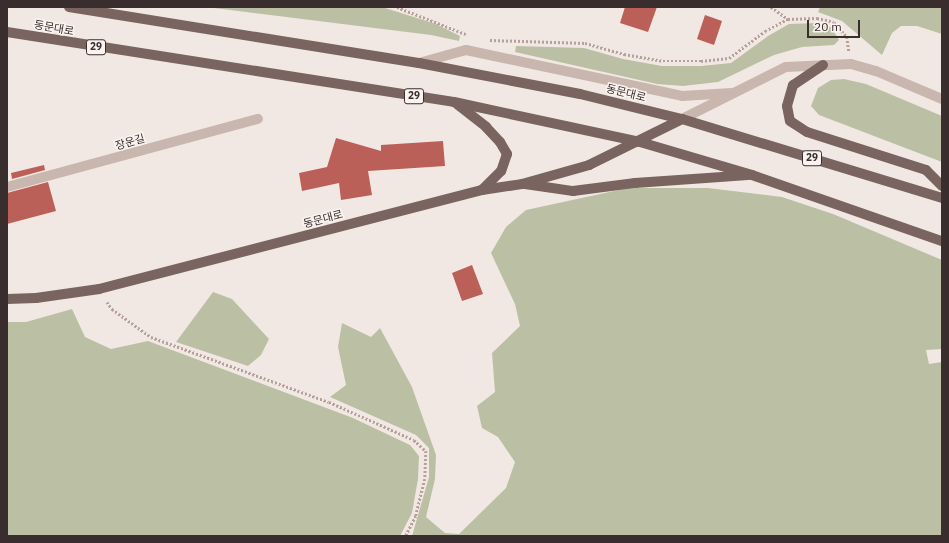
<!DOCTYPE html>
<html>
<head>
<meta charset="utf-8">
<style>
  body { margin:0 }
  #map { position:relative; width:949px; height:543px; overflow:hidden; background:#f2e8e3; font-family:"IBM Plex Sans","Noto Sans KR",sans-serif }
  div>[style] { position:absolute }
  .green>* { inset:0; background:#bbc0a4 }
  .building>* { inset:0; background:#ba6058 }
  .path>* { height:2.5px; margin-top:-1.25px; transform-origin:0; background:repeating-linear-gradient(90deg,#b5a19a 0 2px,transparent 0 4px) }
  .minor>* { height:10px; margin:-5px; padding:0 5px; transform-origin:5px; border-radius:5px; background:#c9b7af }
  .major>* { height:10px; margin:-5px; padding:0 5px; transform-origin:5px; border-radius:5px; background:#79645f }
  span { translate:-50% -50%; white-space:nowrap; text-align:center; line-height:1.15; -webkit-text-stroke:3px #faf3ef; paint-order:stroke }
  .shield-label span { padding:1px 3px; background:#faf3ef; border:1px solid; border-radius:3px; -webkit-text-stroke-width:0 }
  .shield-label { font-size:10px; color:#392e2d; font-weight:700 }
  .street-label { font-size:11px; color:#392e2d }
  .frame { position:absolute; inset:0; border:8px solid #392e2d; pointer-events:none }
  .scale { position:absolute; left:807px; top:20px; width:53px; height:18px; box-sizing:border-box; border:2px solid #392e2d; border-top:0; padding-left:5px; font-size:12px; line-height:14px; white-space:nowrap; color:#392e2d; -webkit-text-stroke:3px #faf3ef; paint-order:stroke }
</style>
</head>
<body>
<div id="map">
  <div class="green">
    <div style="clip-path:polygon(206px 7px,382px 7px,436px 24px,460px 36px,459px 41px,431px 35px)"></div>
    <div style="clip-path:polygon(820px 7px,942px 7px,942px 34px,917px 26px,901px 26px,892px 33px,882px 55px,842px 21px,818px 12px)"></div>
    <div style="clip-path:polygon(816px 23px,831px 27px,839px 40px,834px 45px,802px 47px,774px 55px,718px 82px,683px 86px,657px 84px,515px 52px,516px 46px,584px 48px,623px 59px,662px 66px,701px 66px,731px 63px,768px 36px,789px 24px)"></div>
    <div style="clip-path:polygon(844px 79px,866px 84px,942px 116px,942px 162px,819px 115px,811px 106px,818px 88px,831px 80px)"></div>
    <div style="clip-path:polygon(628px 188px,708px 188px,782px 197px,833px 214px,942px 260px,942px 349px,926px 350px,929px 364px,942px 362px,942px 536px,412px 536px,429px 477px,429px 448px,416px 435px,330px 397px,346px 385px,338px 347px,342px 323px,371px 337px,380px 328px,412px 387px,436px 455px,435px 479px,426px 517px,445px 533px,459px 534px,506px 488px,515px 462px,498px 437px,482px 428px,477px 406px,495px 392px,492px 353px,520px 326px,515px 304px,491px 253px,506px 227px,526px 210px)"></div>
    <div style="clip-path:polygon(213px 292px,232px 299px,269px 339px,261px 355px,248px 366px,176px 342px)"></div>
    <div style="clip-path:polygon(72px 309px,85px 337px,111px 349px,148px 341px,353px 418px,410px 445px,419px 456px,418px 479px,412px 513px,400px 536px,7px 536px,7px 322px,26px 322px)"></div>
  </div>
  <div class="building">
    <div style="clip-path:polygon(625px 7px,657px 7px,648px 32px,620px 23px)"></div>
    <div style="clip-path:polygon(705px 15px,722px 21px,714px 45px,697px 39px)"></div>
    <div style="clip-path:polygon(336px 138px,381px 151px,381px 145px,443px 141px,445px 166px,368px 171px,372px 195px,341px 200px,339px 183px,302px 191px,299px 173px,327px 167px)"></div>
    <div style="clip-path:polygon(44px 165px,45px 170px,12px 179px,11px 173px)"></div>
    <div style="clip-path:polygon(48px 182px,56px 211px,7px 224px,7px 193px)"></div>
    <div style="clip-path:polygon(472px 265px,483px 294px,462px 301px,452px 273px)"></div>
  </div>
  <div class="path">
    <div style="left:397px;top:7px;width:76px;rotate:21.5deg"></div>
    <div style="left:771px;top:7px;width:21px;rotate:35deg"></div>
    <div style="left:490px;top:40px;width:95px;rotate:1.8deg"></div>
    <div style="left:585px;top:43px;width:41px;rotate:15.8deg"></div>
    <div style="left:624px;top:54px;width:40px;rotate:10deg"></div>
    <div style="left:663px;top:61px;width:38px"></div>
    <div style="left:701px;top:61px;width:28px;rotate:-6deg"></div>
    <div style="left:729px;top:58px;width:45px;rotate:-36.9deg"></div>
    <div style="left:765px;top:31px;width:26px;rotate:-28deg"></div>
    <div style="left:788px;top:19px;width:29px;rotate:-2deg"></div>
    <div style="left:817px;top:18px;width:17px;rotate:13deg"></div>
    <div style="left:834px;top:22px;width:20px;rotate:49deg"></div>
    <div style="left:847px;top:37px;width:15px;rotate:82deg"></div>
    <div style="left:107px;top:302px;width:9px;rotate:54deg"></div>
    <div style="left:112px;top:309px;width:48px;rotate:35.7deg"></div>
    <div style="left:151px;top:337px;width:189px;rotate:20.1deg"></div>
    <div style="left:329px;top:402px;width:93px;rotate:24.1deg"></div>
    <div style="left:414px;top:440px;width:16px;rotate:43deg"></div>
    <div style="left:426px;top:451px;width:28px;rotate:92deg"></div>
    <div style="left:425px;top:479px;width:38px;rotate:104deg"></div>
    <div style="left:416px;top:516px;width:22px;rotate:117deg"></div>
  </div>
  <div class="minor">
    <div style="left:419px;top:63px;width:49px;rotate:-15.5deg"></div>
    <div style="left:466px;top:50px;width:221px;rotate:12deg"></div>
    <div style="left:682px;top:96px;width:50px;rotate:-3.4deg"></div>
    <div style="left:682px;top:119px;width:116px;rotate:-26.6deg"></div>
    <div style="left:786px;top:67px;width:65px;rotate:-2.6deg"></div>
    <div style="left:851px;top:64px;width:26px;rotate:16deg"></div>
    <div style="left:876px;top:71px;width:72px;rotate:23deg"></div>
    <div style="left:7px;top:187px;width:260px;rotate:-15.2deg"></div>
  </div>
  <div class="major">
    <div style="left:69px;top:7px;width:354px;rotate:9.1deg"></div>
    <div style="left:419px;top:63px;width:164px;rotate:10.9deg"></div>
    <div style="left:580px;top:94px;width:105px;rotate:13.8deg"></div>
    <div style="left:682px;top:119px;width:272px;rotate:16.9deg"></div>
    <div style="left:7px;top:32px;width:452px;rotate:8.9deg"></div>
    <div style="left:454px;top:102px;width:190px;rotate:12.1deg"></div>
    <div style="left:640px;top:142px;width:117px;rotate:16.4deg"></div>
    <div style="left:752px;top:175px;width:201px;rotate:19.2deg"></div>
    <div style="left:823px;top:65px;width:36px;rotate:146deg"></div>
    <div style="left:793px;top:85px;width:22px;rotate:106deg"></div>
    <div style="left:787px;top:106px;width:15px;rotate:79deg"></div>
    <div style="left:790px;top:121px;width:20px;rotate:33deg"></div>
    <div style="left:807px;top:132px;width:125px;rotate:17.7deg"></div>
    <div style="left:926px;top:170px;width:23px;rotate:45deg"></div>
    <div style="left:457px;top:104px;width:37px;rotate:38deg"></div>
    <div style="left:486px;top:127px;width:21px;rotate:47deg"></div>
    <div style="left:500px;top:142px;width:14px;rotate:60deg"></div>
    <div style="left:507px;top:154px;width:18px;rotate:109deg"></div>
    <div style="left:501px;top:171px;width:27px;rotate:135deg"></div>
    <div style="left:525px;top:184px;width:49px;rotate:8.3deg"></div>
    <div style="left:573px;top:191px;width:63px;rotate:-7.4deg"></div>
    <div style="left:635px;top:183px;width:113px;rotate:-4deg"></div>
    <div style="left:7px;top:299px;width:29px;rotate:-2deg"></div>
    <div style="left:36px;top:298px;width:64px;rotate:-8.1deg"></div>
    <div style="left:99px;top:289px;width:396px;rotate:-14.5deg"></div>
    <div style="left:482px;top:190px;width:40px;rotate:-8.5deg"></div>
    <div style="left:522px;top:184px;width:70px;rotate:-15.8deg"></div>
    <div style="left:589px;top:165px;width:104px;rotate:-26.3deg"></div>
  </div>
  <div class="shield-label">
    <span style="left:96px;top:47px">29</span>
    <span style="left:414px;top:96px">29</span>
    <span style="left:812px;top:158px">29</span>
  </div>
  <div class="street-label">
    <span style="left:54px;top:28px;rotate:10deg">동문대로</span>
    <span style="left:626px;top:93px;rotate:14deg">동문대로</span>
    <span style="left:130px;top:142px;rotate:-16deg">장운길</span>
    <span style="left:323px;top:219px;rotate:-15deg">동문대로</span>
  </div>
  <div class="frame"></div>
  <div class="scale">20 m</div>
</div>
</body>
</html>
